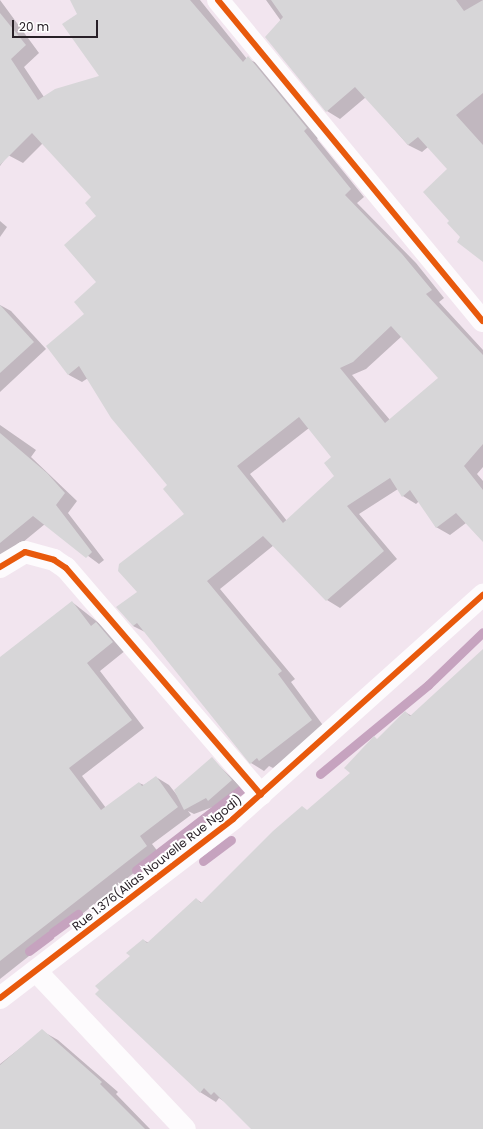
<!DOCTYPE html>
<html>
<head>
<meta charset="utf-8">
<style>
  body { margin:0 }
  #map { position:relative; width:483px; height:1129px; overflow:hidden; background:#f2e5ef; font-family:Poppins,sans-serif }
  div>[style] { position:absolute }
  .shadow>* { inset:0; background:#0003 }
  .stream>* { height:9px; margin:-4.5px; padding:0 4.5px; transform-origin:4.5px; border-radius:4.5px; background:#c6a3bf }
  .building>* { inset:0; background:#d7d6d8 }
  .minor>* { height:22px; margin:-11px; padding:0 11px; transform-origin:11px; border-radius:11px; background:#fdfbfd }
  .cycleway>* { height:6px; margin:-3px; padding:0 3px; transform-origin:3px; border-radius:3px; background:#e8590c }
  span { translate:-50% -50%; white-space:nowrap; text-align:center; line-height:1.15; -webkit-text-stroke:4px #fff; paint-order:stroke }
  .street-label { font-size:12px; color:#282027 }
  .scale { position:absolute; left:12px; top:20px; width:86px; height:18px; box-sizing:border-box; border:2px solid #282027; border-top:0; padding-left:5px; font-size:12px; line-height:14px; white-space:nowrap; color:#282027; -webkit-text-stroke:3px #fff; paint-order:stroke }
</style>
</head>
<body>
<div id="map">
  <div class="shadow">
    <div style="clip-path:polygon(evenodd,0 0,39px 53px,24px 67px,44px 97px,101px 76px,74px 0,200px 0,247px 59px,262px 65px,320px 136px,317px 139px,364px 197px,357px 203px,416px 263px,444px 298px,439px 302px,483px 350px,483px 467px,477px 474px,483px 481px,483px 541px,466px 523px,450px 535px,436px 527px,419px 501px,416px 504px,403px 496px,398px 489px,359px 514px,397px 559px,340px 608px,327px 600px,274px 545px,220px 589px,295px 679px,291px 682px,325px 728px,273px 768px,269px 766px,264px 771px,251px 763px,147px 633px,133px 626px,138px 592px,185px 514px,169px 486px,88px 378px,82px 382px,69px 375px,48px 346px,86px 314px,98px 282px,98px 216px,92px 197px,43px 143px,23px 163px,8px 155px,0 166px,0 0,402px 336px,439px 378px,390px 420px,352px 375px,366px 369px,402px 336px,0 0,309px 428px,333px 457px,335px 476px,287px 521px,250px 474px,309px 428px)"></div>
    <div style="clip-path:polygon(266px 0,483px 0,483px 259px,451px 221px,449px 169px,428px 147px,422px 152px,408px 145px,366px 97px,340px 119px,327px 111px,281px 21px)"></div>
    <div style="clip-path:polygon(0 221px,7px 227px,0 237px)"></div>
    <div style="clip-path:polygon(0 305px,11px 311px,46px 349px,0 392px)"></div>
    <div style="clip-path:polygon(0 425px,36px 450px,31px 457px,77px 501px,68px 513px,104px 560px,99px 564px,45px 524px,0 561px)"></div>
    <div style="clip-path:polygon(72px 602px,109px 631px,126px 650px,100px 671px,144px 728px,82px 776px,106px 808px,139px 783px,144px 785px,156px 777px,169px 785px,177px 795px,212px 759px,240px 786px,218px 805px,194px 814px,188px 811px,191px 815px,152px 844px,159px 853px,0 979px,0 658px)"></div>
    <div style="clip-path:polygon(483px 652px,483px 1129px,252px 1129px,225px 1102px,219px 1098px,216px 1102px,200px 1092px,131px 956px,143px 940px,149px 943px,196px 899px,202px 903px,351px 773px,405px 712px,412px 716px)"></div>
    <div style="clip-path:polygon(42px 1031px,58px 1040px,118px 1092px,116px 1094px,150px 1129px,0 1129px,0 1064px)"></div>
  </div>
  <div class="stream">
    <div style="left:320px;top:774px;width:140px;rotate:-39.5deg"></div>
    <div style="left:428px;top:685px;width:76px;rotate:-43.9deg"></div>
    <div style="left:203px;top:861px;width:35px;rotate:-37deg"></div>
    <div style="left:136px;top:870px;width:135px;rotate:-37.5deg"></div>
    <div style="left:53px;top:932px;width:31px;rotate:-36deg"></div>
    <div style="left:29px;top:951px;width:26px;rotate:-37deg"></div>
  </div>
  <div class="building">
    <div style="clip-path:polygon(evenodd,70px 0,190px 0,243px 62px,248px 56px,307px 128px,304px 131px,351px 189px,345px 195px,402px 254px,432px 290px,426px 294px,483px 355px,483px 444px,464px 466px,483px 490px,483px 542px,456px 513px,436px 528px,410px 490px,402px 497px,390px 478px,347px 506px,384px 551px,326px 601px,263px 536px,207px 581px,282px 671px,278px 674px,312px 720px,259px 761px,257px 758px,250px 764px,137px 623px,133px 626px,116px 607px,137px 592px,118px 571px,119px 564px,184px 514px,163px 489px,167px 485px,111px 418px,79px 366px,68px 375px,46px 346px,84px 314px,74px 302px,96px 282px,64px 245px,96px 216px,85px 203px,91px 197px,32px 133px,0 165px,0 13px,26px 45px,11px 59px,38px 100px,55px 89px,99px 76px,62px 24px,77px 14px,70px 0,391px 326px,438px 378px,385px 423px,340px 368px,353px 362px,391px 326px,70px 0,299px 417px,331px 457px,324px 463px,334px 476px,283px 523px,237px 466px,299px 417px)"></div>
    <div style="clip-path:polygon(271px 0,456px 0,464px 11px,483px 0,483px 93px,456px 115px,483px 145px,483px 262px,457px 242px,460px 237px,447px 223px,449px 221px,423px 192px,447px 169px,418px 137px,408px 145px,355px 87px,326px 112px,265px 37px,283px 17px)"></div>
    <div style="clip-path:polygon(0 305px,34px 342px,0 373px)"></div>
    <div style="clip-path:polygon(0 433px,47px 473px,65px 493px,56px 505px,92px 552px,86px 558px,33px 516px,0 543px)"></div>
    <div style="clip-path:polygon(72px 601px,91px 626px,96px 622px,113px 642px,87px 663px,132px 720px,69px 768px,101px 810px,139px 782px,142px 786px,156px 776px,178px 807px,140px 836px,147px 846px,0 961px,0 657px)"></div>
    <div style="clip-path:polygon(483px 649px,483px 1129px,251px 1129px,214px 1092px,211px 1095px,204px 1088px,200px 1093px,95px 994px,99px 990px,95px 986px,130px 956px,126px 953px,143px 939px,147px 943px,196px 898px,201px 903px,273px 831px,302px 806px,307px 810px,350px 773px,344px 768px,374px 736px,377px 739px,405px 711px,410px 716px)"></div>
    <div style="clip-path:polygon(212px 757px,232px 780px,208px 801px,206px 798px,184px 810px,174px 790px)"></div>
    <div style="clip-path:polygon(42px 1029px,102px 1082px,100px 1084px,145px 1129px,0 1129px,0 1065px)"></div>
  </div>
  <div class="minor">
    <div style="left:218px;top:0;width:416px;rotate:50.5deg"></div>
    <div style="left:0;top:567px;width:29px;rotate:-31deg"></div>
    <div style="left:25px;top:552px;width:30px;rotate:15deg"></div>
    <div style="left:54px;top:560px;width:14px;rotate:34deg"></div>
    <div style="left:66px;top:568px;width:299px;rotate:49.3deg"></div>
    <div style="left:36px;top:971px;width:217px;rotate:46.7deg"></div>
    <div style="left:0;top:998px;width:294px;rotate:-37.5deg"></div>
    <div style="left:233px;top:819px;width:336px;rotate:-41.9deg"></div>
  </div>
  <div class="cycleway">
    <div style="left:218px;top:0;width:416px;rotate:50.5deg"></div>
    <div style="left:0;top:567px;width:29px;rotate:-31deg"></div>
    <div style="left:25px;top:552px;width:30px;rotate:15deg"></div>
    <div style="left:54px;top:560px;width:14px;rotate:34deg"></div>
    <div style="left:66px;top:568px;width:299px;rotate:49.3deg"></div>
    <div style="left:0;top:998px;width:294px;rotate:-37.5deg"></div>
    <div style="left:233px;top:819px;width:336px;rotate:-41.9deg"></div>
  </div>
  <div class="street-label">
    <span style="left:157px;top:863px;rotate:-38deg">Rue 1.376(Alias Nouvelle Rue Ngodi)</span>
  </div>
  <div class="scale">20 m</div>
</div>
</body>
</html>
